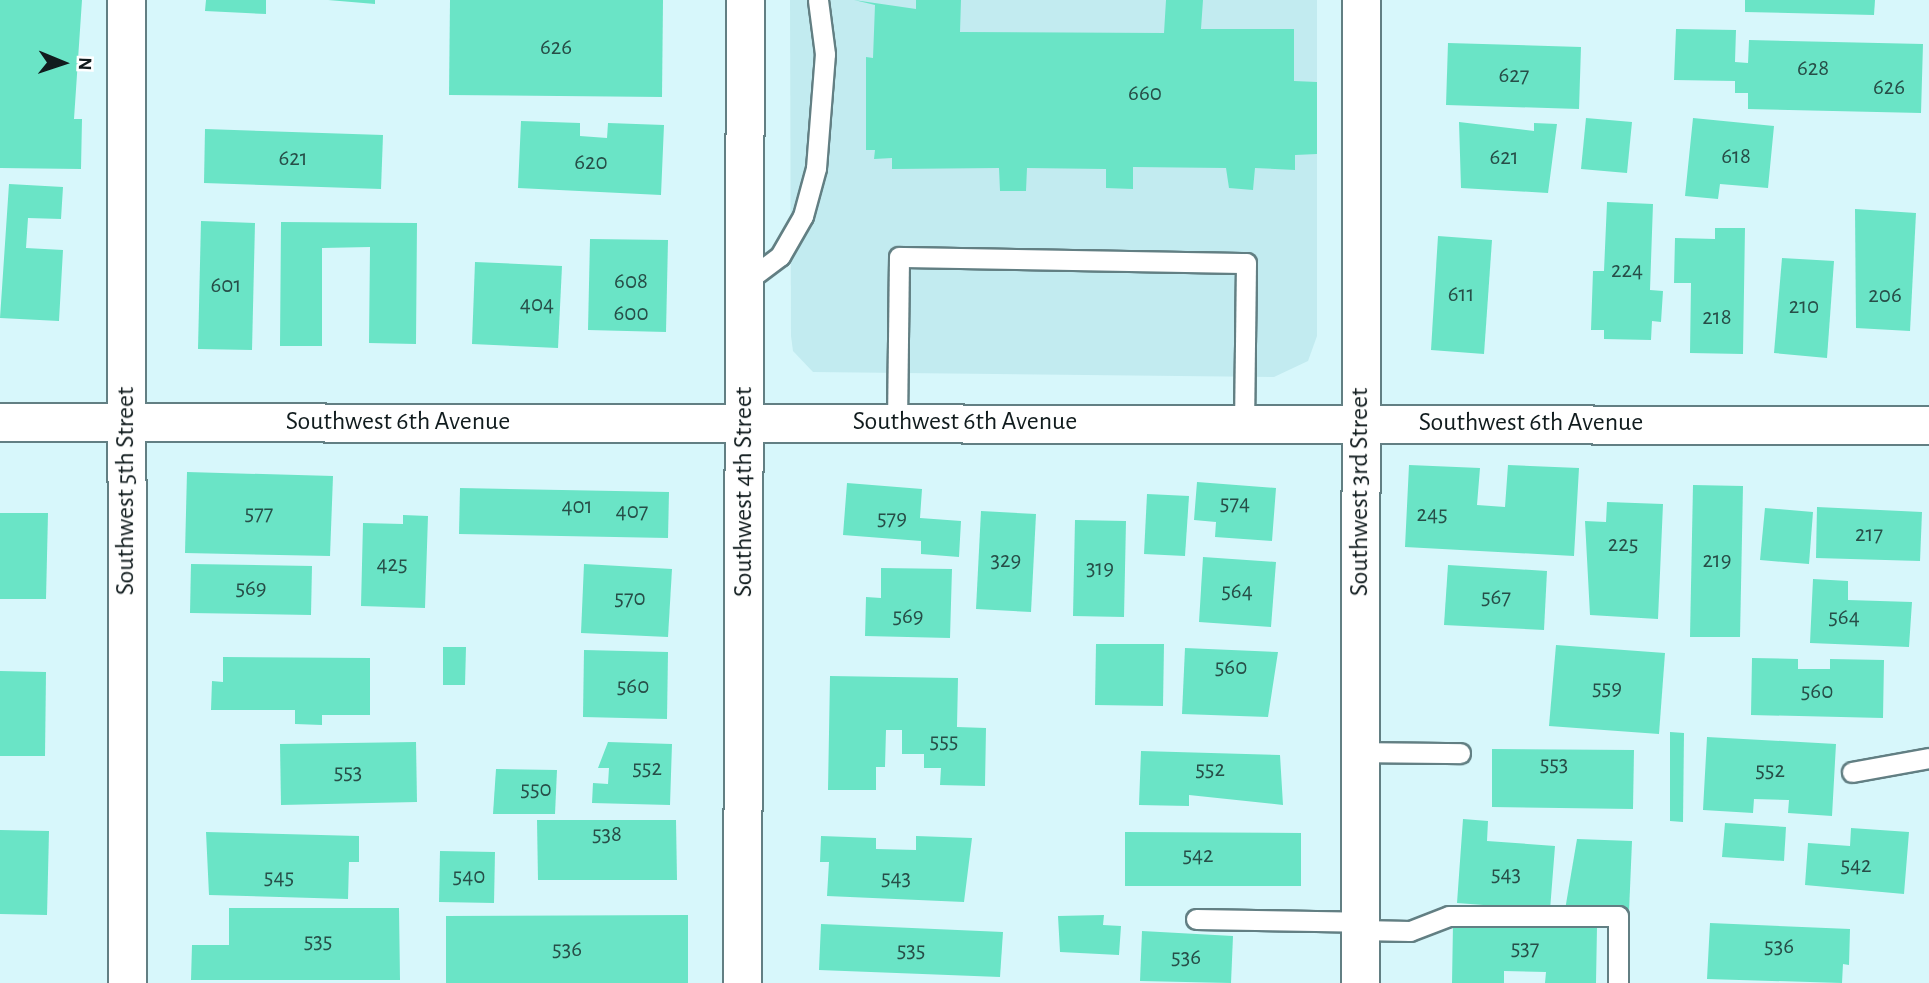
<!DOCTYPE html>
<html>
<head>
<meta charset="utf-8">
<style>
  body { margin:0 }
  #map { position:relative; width:1929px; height:983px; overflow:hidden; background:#d7f7fb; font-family:"Alegreya Sans",sans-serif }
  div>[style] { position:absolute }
  .built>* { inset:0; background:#c2ebf0 }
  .building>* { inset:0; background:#6ae4c6 }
  .roads { filter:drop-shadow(2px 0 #627f83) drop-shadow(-2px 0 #627f83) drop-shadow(0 2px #627f83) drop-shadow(0 -2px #627f83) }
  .service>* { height:19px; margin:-9.5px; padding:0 9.5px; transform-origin:9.5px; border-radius:9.5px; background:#fff }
  .minor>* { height:37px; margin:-18.5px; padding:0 18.5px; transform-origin:18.5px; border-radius:18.5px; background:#fff }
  span { translate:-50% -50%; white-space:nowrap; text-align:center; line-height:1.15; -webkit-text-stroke:6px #fff; paint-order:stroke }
  .number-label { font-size:23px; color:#274e48 }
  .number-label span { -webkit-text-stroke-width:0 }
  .street-label { font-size:26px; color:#111c1e }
  .north { position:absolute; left:28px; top:28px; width:70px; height:70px; -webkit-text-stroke:5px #fff; paint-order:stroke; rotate:92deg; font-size:19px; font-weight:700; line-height:28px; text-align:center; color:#111c1e }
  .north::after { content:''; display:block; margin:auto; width:24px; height:32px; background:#111c1e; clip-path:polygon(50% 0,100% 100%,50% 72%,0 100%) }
</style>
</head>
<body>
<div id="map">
  <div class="built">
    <div style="clip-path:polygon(790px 0,1317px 0,1317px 336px,1308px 361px,1274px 377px,813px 372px,793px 351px,791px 336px)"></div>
  </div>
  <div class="building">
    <div style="clip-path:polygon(0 0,82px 0,74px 119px,82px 119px,81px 169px,0 168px)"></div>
    <div style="clip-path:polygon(206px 0,266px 0,266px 14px,205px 11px)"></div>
    <div style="clip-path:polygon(328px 0,375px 0,375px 4px)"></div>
    <div style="clip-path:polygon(450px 0,663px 0,662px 97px,449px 95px)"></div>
    <div style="clip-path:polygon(854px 0,916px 9px,916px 0,961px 0,960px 32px,1164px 33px,1166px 0,1203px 0,1201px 29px,1294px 29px,1294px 81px,1317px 82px,1317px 154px,1295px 155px,1295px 170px,1255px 168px,1253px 190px,1229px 188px,1226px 168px,1133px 167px,1133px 189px,1106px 188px,1106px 169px,1027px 168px,1026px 191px,1000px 191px,999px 168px,892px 169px,892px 158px,874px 159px,875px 150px,866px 150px,866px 57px,873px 58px,875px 5px)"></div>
    <div style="clip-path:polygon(1745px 0,1875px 0,1874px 15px,1745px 12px)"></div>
    <div style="clip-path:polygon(1676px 29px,1736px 30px,1735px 62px,1748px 63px,1749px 40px,1923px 44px,1921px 113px,1748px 109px,1748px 93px,1735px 93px,1735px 81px,1674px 80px)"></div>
    <div style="clip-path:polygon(1448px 43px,1581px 47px,1579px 109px,1446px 105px)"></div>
    <div style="clip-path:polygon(1586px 118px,1632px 122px,1627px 173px,1581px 169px)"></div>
    <div style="clip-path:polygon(1693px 118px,1774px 126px,1768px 188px,1720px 184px,1718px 199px,1685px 196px)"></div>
    <div style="clip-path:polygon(521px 121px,580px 123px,580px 136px,607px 138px,608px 123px,664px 125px,661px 195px,518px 188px)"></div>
    <div style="clip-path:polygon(1459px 122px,1534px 131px,1534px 123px,1557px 124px,1548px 193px,1461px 188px)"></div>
    <div style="clip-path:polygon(205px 129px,383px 135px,381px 189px,204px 183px)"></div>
    <div style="clip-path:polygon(9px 184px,63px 187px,61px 219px,28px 218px,26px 248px,63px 250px,59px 321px,0 318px)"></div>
    <div style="clip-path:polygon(1607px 202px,1653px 204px,1650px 290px,1663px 291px,1661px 322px,1652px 321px,1651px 340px,1604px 339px,1604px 330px,1591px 330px,1593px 271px,1604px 271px)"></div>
    <div style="clip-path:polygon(1855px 209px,1916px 213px,1910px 331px,1856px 328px)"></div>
    <div style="clip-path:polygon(201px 221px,255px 223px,252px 350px,198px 349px)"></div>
    <div style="clip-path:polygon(281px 222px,417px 223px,416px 344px,369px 343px,370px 247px,322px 248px,322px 346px,280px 346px)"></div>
    <div style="clip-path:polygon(1715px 228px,1745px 228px,1743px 354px,1690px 353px,1691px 283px,1674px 283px,1675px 238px,1715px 239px)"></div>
    <div style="clip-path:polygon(1438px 236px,1492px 240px,1484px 354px,1431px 350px)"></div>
    <div style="clip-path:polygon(590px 239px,668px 240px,666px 332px,588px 330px)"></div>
    <div style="clip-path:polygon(1782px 258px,1834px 261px,1827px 358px,1774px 353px)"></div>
    <div style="clip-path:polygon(475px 262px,562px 266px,558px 348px,472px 344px)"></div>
    <div style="clip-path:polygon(1409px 465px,1480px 468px,1477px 505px,1505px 507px,1508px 465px,1579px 468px,1574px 556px,1405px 547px)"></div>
    <div style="clip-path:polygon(187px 472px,333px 476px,330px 556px,185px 553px)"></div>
    <div style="clip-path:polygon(1197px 482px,1276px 488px,1272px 541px,1215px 537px,1216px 522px,1194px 520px)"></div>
    <div style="clip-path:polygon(847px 483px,922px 489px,920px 518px,961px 521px,959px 557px,921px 554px,921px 541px,843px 535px)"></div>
    <div style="clip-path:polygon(1693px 485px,1743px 486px,1740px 637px,1690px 637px)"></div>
    <div style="clip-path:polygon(460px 488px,669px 492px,668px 538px,459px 534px)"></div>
    <div style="clip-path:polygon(1147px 494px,1189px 496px,1185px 556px,1144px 554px)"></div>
    <div style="clip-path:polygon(1607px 502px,1663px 504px,1658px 619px,1590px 615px,1585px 521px,1606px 522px)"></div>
    <div style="clip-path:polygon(1817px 507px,1922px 512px,1920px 561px,1816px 558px)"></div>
    <div style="clip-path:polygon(1765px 508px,1813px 512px,1809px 564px,1760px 560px)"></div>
    <div style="clip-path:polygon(981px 511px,1036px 514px,1031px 612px,976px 609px)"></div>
    <div style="clip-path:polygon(0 513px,48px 513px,46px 599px,0 599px)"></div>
    <div style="clip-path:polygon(403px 515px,428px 516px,425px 608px,361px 606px,363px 523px,403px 524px)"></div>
    <div style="clip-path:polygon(1075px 520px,1126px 521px,1124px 617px,1073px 616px)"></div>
    <div style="clip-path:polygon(1203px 557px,1276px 562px,1271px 627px,1199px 622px)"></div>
    <div style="clip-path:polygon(191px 564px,312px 566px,311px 615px,190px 613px)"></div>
    <div style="clip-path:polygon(584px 564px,672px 569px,668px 637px,581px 633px)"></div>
    <div style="clip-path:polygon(1448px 565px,1547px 571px,1544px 630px,1444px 625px)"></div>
    <div style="clip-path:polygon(881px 568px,952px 569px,950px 638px,865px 636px,866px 597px,881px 598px)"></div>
    <div style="clip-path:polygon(1813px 579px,1848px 581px,1848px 600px,1912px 602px,1909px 647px,1810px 643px)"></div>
    <div style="clip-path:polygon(1096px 644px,1164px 644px,1163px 706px,1095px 705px)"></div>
    <div style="clip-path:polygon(1556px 645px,1665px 653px,1659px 734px,1549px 726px)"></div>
    <div style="clip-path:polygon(443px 647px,466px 647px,465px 685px,443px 685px)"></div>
    <div style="clip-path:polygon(1185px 648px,1278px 652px,1268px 717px,1182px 714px)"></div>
    <div style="clip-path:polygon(584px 650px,668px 652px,667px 719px,583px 717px)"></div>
    <div style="clip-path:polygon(223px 657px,370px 658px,370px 715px,322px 715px,322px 725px,295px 724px,295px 710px,211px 710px,212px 681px,223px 682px)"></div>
    <div style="clip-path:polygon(1752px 658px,1798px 659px,1798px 669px,1830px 669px,1830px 659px,1884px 660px,1883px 718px,1751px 715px)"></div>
    <div style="clip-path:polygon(0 671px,46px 672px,45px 756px,0 756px)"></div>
    <div style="clip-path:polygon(830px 676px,958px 678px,957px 727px,986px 728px,985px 786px,940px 785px,941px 768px,924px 768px,924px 754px,902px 754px,902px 730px,886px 730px,885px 767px,876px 767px,876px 790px,828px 790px)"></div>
    <div style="clip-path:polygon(1670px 732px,1684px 733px,1683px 822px,1670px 821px)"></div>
    <div style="clip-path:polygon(1707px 737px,1836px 744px,1832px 816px,1788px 813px,1789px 800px,1754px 799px,1753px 813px,1703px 810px)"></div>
    <div style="clip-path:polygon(416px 742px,417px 802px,281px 805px,280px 744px)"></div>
    <div style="clip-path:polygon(608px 742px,672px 744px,670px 805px,592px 803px,593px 783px,608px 784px,609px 768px,598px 768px)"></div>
    <div style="clip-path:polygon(1492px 749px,1634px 750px,1633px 809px,1492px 807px)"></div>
    <div style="clip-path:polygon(1141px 751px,1280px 755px,1283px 805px,1189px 795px,1189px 806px,1139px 805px)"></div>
    <div style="clip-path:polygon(496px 769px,557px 770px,555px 814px,493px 814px)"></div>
    <div style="clip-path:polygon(1463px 819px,1488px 821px,1487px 841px,1555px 846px,1550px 910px,1457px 903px)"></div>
    <div style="clip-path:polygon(537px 820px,676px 820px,677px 880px,538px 880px)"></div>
    <div style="clip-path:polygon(1725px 823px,1786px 827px,1784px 861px,1722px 857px)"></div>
    <div style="clip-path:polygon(1851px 828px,1909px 832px,1904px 894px,1805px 885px,1808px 843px,1850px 846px)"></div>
    <div style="clip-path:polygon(0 830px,49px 831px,47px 915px,0 914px)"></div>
    <div style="clip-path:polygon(206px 832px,359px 836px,359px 862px,349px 862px,348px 899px,209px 895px)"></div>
    <div style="clip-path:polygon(1125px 832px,1301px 833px,1301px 886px,1125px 886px)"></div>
    <div style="clip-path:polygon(821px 836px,876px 838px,876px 849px,916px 850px,916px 836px,972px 838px,964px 902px,827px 896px,829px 862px,820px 862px)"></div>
    <div style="clip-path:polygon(1577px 839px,1632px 841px,1629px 912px,1565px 910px)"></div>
    <div style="clip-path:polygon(440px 851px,495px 852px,494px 903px,439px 902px)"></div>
    <div style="clip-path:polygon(229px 908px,399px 908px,400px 980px,191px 980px,192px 945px,229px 945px)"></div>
    <div style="clip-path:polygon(688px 915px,688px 983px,446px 983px,446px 916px)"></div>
    <div style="clip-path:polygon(1104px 915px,1103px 925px,1121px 926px,1119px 955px,1060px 952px,1058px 916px)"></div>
    <div style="clip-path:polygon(1710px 923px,1850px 929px,1849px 965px,1843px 964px,1842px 983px,1707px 979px)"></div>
    <div style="clip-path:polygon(821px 924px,1003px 932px,1000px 977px,819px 970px)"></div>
    <div style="clip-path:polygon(1453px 924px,1597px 927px,1596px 983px,1545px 983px,1546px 972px,1504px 971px,1504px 983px,1452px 983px)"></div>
    <div style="clip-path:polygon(1142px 931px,1233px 936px,1231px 983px,1140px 981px)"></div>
  </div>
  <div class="roads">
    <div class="service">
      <div style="left:744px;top:283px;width:45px;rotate:-36.9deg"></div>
      <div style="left:780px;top:256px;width:46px;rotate:-60.1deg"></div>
      <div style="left:803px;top:216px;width:50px;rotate:-74.8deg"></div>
      <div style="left:816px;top:168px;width:114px;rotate:-85.5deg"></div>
      <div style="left:825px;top:54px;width:54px;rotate:-97.4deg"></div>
      <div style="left:897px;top:422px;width:165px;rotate:-89.3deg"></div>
      <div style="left:899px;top:257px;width:347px;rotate:1deg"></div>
      <div style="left:1246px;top:263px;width:159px;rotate:90.7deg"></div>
      <div style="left:1359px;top:752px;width:101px;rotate:0.6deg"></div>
      <div style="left:1852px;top:772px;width:78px;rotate:-10.3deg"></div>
      <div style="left:1196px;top:919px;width:164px;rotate:1deg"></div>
      <div style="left:1360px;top:930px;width:50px;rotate:1.1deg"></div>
      <div style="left:1410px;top:931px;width:42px;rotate:-21deg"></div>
      <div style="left:1449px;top:916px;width:169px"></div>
      <div style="left:1618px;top:916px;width:67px;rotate:90deg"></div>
    </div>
    <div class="minor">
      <div style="left:126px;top:0;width:983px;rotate:89.94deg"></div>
      <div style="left:0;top:422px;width:1929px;rotate:0.09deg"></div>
      <div style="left:742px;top:983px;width:983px;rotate:-89.83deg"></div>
      <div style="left:1360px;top:983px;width:983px;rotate:-89.94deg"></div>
    </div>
  </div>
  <div class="number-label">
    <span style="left:556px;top:48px">626</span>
    <span style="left:1813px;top:69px">628</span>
    <span style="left:1514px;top:76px">627</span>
    <span style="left:1889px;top:88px">626</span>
    <span style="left:1145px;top:94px">660</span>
    <span style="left:1736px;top:157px">618</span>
    <span style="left:1504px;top:158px">621</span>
    <span style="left:293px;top:159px">621</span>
    <span style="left:591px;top:163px">620</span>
    <span style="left:1627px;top:271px">224</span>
    <span style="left:631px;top:282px">608</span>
    <span style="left:226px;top:286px">601</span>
    <span style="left:1461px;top:295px">611</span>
    <span style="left:1885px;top:296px">206</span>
    <span style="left:537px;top:305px">404</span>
    <span style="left:1804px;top:307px">210</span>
    <span style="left:631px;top:314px">600</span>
    <span style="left:1717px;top:318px">218</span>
    <span style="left:1235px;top:504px">574</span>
    <span style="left:577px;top:507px">401</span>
    <span style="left:632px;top:512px">407</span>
    <span style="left:259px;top:514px">577</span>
    <span style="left:1432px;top:515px">245</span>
    <span style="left:892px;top:519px">579</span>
    <span style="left:1869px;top:535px">217</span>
    <span style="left:1623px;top:545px">225</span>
    <span style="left:1006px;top:561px">329</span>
    <span style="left:1717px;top:561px">219</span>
    <span style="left:392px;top:565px">425</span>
    <span style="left:1100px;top:569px">319</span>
    <span style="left:251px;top:589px">569</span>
    <span style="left:1237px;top:592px">564</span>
    <span style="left:1496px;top:598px">567</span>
    <span style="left:630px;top:599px">570</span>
    <span style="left:908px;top:617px">569</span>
    <span style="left:1844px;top:618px">564</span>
    <span style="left:1231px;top:668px">560</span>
    <span style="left:633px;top:687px">560</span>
    <span style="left:1607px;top:689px">559</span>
    <span style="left:1817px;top:692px">560</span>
    <span style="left:944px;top:742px">555</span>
    <span style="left:1554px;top:765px">553</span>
    <span style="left:647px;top:769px">552</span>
    <span style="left:1210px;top:770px">552</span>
    <span style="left:1770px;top:771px">552</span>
    <span style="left:348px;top:773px">553</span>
    <span style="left:536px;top:790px">550</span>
    <span style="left:607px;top:835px">538</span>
    <span style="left:1198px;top:856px">542</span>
    <span style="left:1856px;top:866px">542</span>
    <span style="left:1506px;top:875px">543</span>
    <span style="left:469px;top:877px">540</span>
    <span style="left:279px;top:878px">545</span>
    <span style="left:896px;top:879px">543</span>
    <span style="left:318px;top:942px">535</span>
    <span style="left:1779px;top:947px">536</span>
    <span style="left:1525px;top:949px">537</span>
    <span style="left:567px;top:950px">536</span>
    <span style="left:911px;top:951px">535</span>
    <span style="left:1186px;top:958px">536</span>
  </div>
  <div class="street-label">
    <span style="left:398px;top:422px">Southwest 6th Avenue</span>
    <span style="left:965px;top:422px">Southwest 6th Avenue</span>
    <span style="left:1531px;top:423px">Southwest 6th Avenue</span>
    <span style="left:126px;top:491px;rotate:-90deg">Southwest 5th Street</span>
    <span style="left:744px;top:492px;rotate:-90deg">Southwest 4th Street</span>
    <span style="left:1360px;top:492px;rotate:-90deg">Southwest 3rd Street</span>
  </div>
  <div class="north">N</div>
</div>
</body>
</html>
